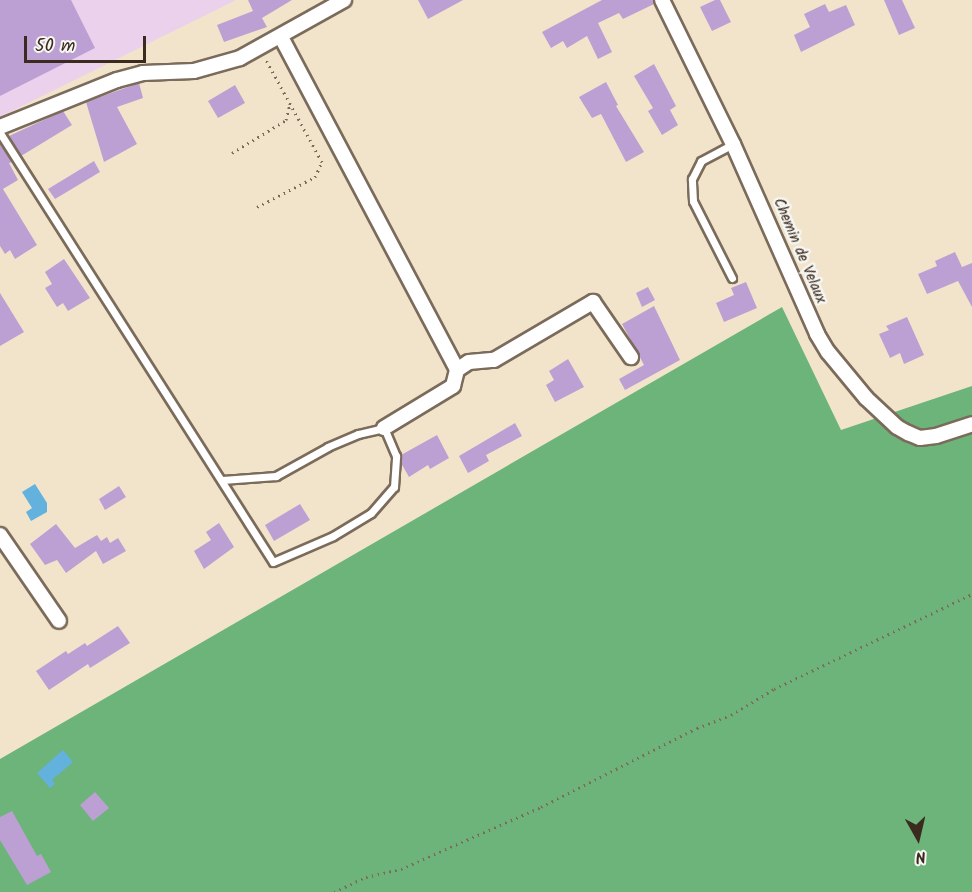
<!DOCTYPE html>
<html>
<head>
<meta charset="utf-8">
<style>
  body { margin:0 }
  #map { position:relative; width:972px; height:892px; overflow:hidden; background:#f1e4cb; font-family:Kalam,sans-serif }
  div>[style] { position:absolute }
  .built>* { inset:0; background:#ebd1eb }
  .forest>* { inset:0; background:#6cb47a }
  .water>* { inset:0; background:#63b1dd }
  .building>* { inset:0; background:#bca0d3 }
  .path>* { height:3px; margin-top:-1.5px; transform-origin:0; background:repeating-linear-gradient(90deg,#7b6b5b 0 1.5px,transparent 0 6px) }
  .roads { filter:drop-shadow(2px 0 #7b6b5b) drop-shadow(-2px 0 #7b6b5b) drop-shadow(0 2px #7b6b5b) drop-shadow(0 -2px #7b6b5b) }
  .lane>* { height:7px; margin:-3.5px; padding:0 3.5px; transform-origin:3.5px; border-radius:3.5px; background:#fff }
  .street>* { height:14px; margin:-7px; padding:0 7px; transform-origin:7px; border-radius:7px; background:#fff }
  span { translate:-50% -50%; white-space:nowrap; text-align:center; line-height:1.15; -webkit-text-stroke:5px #f6f6f2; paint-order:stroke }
  .street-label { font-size:15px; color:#3b2a1e }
  .north { position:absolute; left:888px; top:808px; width:60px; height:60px; -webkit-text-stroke:4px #f6f6f2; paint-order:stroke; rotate:172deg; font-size:16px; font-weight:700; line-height:24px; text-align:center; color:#3b2a1e }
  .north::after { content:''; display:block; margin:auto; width:21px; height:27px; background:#3b2a1e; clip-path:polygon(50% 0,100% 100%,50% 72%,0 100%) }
  .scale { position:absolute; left:24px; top:36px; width:122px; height:27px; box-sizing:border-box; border:3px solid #3b2a1e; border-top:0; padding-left:8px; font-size:18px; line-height:21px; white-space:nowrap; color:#3b2a1e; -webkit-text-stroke:4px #f6f6f2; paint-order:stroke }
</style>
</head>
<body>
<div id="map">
  <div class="built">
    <div style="clip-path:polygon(0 0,236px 0,0 117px)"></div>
  </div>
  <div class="forest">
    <div style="clip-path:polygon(782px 307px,841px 430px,972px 386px,972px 892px,0 892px,0 759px)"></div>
  </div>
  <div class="water">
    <div style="clip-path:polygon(35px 484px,47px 503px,47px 512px,31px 521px,26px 512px,32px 508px,22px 492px)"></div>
    <div style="clip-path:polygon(63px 750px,73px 762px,52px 780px,55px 784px,50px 788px,37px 773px)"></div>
  </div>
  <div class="building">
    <div style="clip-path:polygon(0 0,71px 0,95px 48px,0 96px)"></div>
    <div style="clip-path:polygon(248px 0,292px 0,262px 18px,267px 27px,224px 42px,217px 25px,253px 11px)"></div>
    <div style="clip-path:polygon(418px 0,463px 0,428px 19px)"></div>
    <div style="clip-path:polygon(602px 0,653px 0,654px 4px,623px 19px,619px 13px,598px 23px,612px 52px,598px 59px,587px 36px,567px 48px,563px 41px,551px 48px,542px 32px)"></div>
    <div style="clip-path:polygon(715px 0,720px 0,731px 22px,712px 31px,700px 7px)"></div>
    <div style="clip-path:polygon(884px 0,902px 0,915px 28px,899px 35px)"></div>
    <div style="clip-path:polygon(825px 4px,829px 12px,846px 5px,855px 25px,801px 52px,794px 35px,810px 27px,804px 14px)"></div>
    <div style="clip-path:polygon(654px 64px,676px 106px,670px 110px,678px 125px,662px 135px,648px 111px,653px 108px,634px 76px)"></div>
    <div style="clip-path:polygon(606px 82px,618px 105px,616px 106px,644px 152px,626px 162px,601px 114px,592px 118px,579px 97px)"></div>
    <div style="clip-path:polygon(139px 83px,143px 98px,117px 107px,137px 144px,104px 162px,86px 102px)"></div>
    <div style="clip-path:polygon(235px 85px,245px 103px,218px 118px,208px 101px)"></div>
    <div style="clip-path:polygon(63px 111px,72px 125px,21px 156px,9px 136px)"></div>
    <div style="clip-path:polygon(0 143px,12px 162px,9px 163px,18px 180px,3px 189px,37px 245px,15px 259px,10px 250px,5px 254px,0 246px)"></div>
    <div style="clip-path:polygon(94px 161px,100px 172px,55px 199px,48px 189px)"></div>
    <div style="clip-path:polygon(955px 252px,962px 267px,972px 263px,972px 307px,958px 281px,927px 294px,918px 274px,937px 266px,935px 261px)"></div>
    <div style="clip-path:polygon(64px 259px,90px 298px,68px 311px,63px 303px,57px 307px,45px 288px,52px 284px,45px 272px)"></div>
    <div style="clip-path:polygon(746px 282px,757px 308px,724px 322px,716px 303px,734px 295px,731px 288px)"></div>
    <div style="clip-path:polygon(648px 287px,655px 300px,642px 307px,636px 293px)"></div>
    <div style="clip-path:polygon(0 293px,24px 332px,0 346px)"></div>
    <div style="clip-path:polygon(654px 306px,680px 360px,625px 390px,619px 379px,644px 365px,622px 324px)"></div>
    <div style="clip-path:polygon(907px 317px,924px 355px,904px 364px,900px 353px,890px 358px,879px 334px,889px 330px,886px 326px)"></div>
    <div style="clip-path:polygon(568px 359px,584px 387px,555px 402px,546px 385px,554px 380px,549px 371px)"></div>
    <div style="clip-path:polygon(515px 423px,522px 436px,486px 455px,489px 461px,468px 473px,459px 456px)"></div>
    <div style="clip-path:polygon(437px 435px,449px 458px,430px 469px,428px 465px,409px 477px,401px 463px,401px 455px)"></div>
    <div style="clip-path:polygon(119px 486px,126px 497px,105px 510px,99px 499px)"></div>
    <div style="clip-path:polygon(300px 504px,310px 520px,274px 541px,265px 525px)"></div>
    <div style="clip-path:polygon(219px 523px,234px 547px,204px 569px,194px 551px,211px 540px,206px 532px)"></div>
    <div style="clip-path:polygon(56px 524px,75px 548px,97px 535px,101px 541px,107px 537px,110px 543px,118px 538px,126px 551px,103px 564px,96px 551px,66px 573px,57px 560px,45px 565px,30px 544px)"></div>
    <div style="clip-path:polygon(118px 626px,130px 643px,90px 668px,88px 664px,49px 690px,36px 671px,66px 651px,68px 654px,85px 643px,87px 646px)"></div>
    <div style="clip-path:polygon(95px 792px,109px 808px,93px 821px,80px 805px)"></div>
    <div style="clip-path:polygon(12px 811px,37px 856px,41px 854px,51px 872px,27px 885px,0 840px,0 817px)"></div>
  </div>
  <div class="path">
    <div style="left:232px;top:153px;width:63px;rotate:-31.4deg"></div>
    <div style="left:286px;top:120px;width:16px;rotate:-76deg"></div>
    <div style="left:257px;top:207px;width:65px;rotate:-27.3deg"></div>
    <div style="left:315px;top:177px;width:17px;rotate:-65deg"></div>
    <div style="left:322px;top:162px;width:119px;rotate:-118.7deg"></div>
    <div style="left:334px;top:892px;width:35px;rotate:-25deg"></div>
    <div style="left:366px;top:877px;width:36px;rotate:-13deg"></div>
    <div style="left:401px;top:869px;width:153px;rotate:-23.9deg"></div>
    <div style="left:541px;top:807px;width:175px;rotate:-26.9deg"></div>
    <div style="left:697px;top:728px;width:36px;rotate:-21deg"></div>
    <div style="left:731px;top:715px;width:50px;rotate:-31.2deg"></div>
    <div style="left:774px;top:689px;width:220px;rotate:-25.6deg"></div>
  </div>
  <div class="roads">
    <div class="lane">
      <div style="left:0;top:133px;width:508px;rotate:57.53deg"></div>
      <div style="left:273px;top:562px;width:65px;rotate:-23.4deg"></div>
      <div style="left:333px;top:536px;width:44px;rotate:-31.2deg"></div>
      <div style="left:371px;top:513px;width:35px;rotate:-49deg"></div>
      <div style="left:394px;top:487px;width:31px;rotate:-86deg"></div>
      <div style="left:396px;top:456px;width:30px;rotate:-113deg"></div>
      <div style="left:384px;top:428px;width:27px;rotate:167deg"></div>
      <div style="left:358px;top:434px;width:33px;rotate:157deg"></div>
      <div style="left:328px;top:447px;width:60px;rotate:150.9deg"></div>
      <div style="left:276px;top:476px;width:54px;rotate:175.8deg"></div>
      <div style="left:732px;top:278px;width:86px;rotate:-116.9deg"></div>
      <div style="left:693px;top:201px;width:22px;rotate:-93deg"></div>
      <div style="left:692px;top:179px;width:20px;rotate:-63deg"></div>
      <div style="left:701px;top:161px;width:36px;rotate:-28deg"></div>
    </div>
    <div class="street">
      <div style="left:662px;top:0;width:161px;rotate:63.8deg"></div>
      <div style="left:733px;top:144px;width:208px;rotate:66.1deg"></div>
      <div style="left:817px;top:334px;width:21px;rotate:59deg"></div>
      <div style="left:828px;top:352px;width:60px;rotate:50.4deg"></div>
      <div style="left:866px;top:398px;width:42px;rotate:43.1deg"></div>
      <div style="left:897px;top:427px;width:13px;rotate:29deg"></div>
      <div style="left:908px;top:433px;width:13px;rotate:23deg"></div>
      <div style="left:920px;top:438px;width:16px;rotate:-7deg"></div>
      <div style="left:936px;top:436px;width:38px;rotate:-18deg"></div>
      <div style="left:281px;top:37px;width:377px;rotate:62.1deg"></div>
      <div style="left:0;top:127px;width:126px;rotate:-21.9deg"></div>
      <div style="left:117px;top:80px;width:27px;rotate:-15deg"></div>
      <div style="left:143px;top:73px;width:51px;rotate:-2.2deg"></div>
      <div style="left:194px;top:71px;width:48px;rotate:-15.8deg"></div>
      <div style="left:240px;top:58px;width:119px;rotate:-29.1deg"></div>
      <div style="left:384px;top:428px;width:81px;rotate:-31.3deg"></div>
      <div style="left:453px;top:386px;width:16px;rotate:-76deg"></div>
      <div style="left:457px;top:370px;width:14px;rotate:-34deg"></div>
      <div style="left:469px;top:362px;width:25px;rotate:-5deg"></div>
      <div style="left:494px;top:360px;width:115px;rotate:-30.4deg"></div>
      <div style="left:593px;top:302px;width:67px;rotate:55.4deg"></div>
      <div style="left:0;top:535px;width:104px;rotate:55.5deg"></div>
    </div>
  </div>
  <div class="street-label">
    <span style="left:799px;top:251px;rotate:67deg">Chemin de Velaux</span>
  </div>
  <div class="north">N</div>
  <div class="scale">50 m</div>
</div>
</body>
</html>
